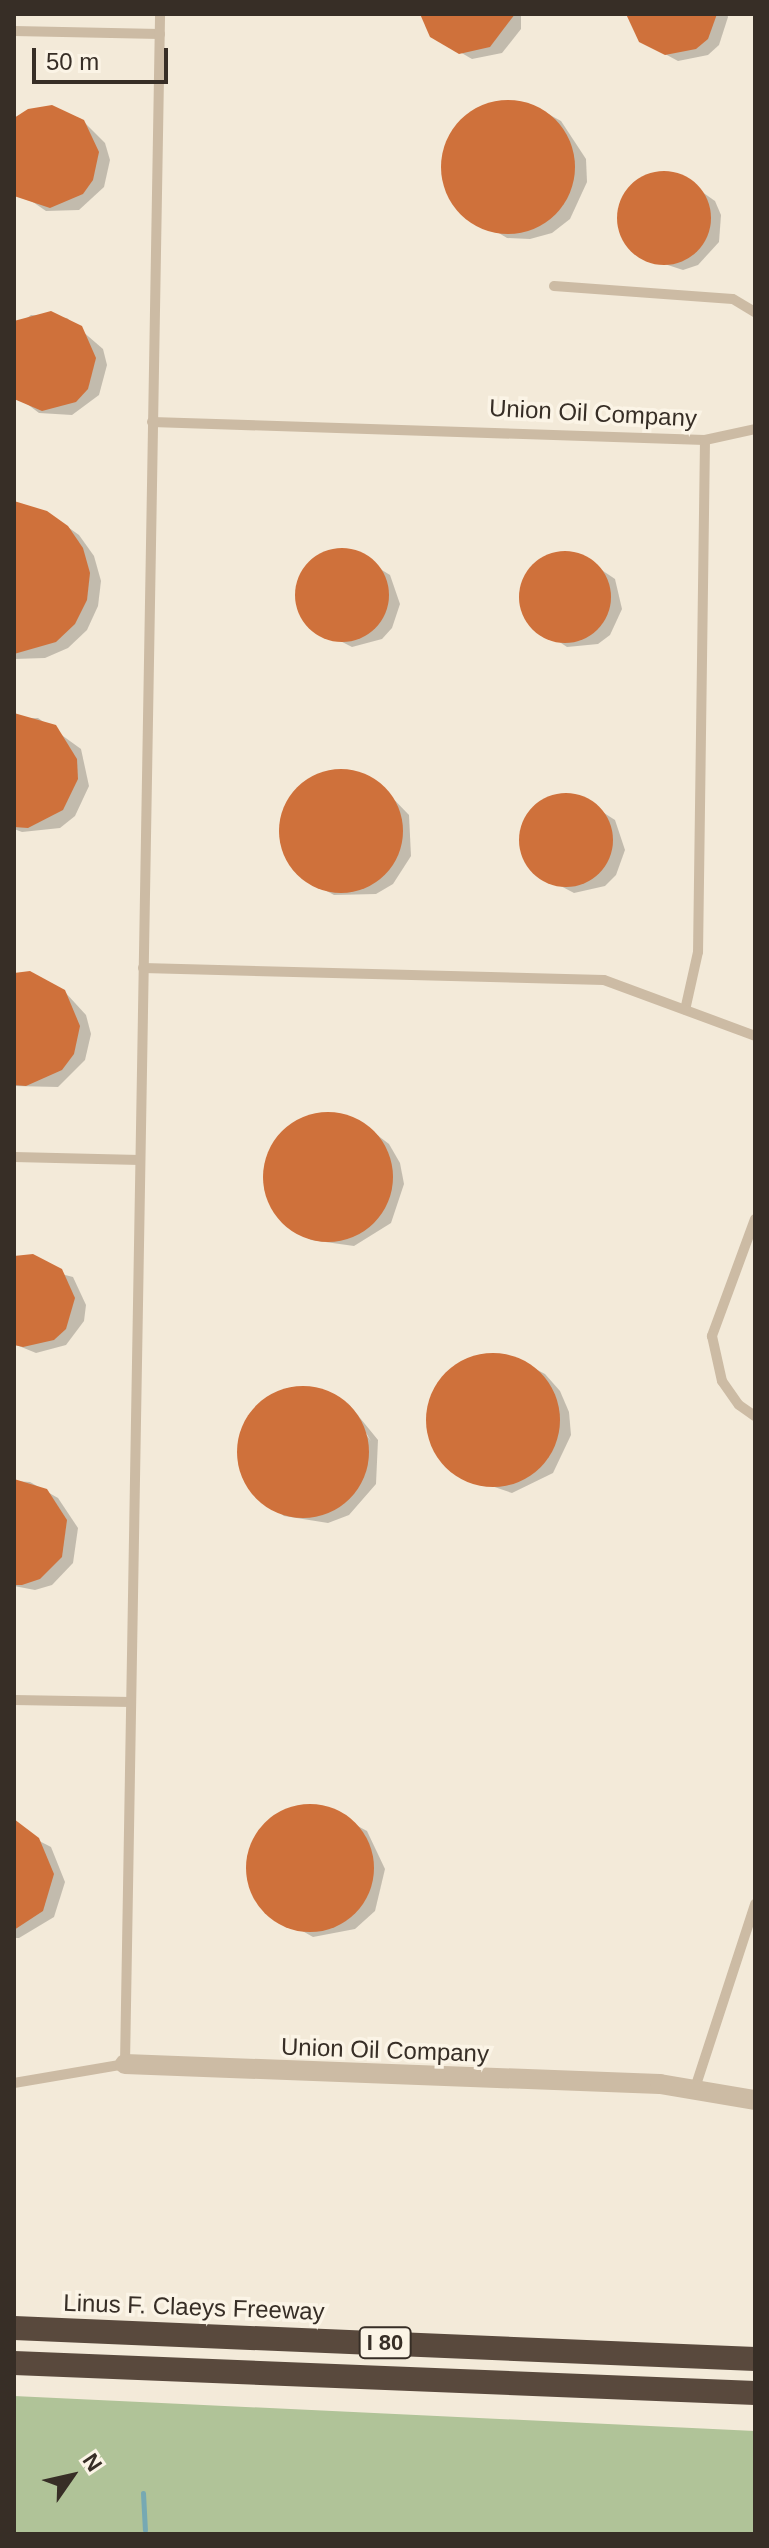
<!DOCTYPE html>
<html>
<head>
<meta charset="utf-8">
<style>
  body { margin:0 }
  #map { position:relative; width:769px; height:2548px; overflow:hidden; background:#f3ead9; font-family:Arial,sans-serif }
  div>[style] { position:absolute }
  .green>* { inset:0; background:#b0c398 }
  .shadow>* { inset:0; background:#0003 }
  .stream>* { height:5px; margin:-2.5px; padding:0 2.5px; transform-origin:2.5px; border-radius:2.5px; background:#76a9b3 }
  .building>* { inset:0; background:#cf713b }
  .round { border-radius:50% }
  .service>* { height:10px; margin:-5px; padding:0 5px; transform-origin:5px; border-radius:5px; background:#ccbba4 }
  .minor>* { height:20px; margin:-10px; padding:0 10px; transform-origin:10px; border-radius:10px; background:#ccbba4 }
  .motorway>* { height:24px; margin:-12px; padding:0 12px; transform-origin:12px; border-radius:12px; background:#59493d }
  span { translate:-50% -50%; white-space:nowrap; text-align:center; line-height:1.15; -webkit-text-stroke:7px #fbf4e6; paint-order:stroke }
  .shield-label span { padding:2px 6px; background:#fbf4e6; border:2px solid; border-radius:6px; -webkit-text-stroke-width:0 }
  .shield-label { font-size:22px; color:#372e26; font-weight:700 }
  .street-label { font-size:24px; color:#372e26 }
  .frame { position:absolute; inset:0; border:16px solid #372e26; pointer-events:none }
  .north { position:absolute; left:32px; top:2436px; width:80px; height:80px; -webkit-text-stroke:6px #fbf4e6; paint-order:stroke; rotate:56deg; font-size:22px; font-weight:700; line-height:32px; text-align:center; color:#372e26 }
  .north::after { content:''; display:block; margin:auto; width:28px; height:36px; background:#372e26; clip-path:polygon(50% 0,100% 100%,50% 72%,0 100%) }
  .scale { position:absolute; left:32px; top:48px; width:136px; height:36px; box-sizing:border-box; border:4px solid #372e26; border-top:0; padding-left:10px; font-size:24px; line-height:28px; white-space:nowrap; color:#372e26; -webkit-text-stroke:6px #fbf4e6; paint-order:stroke }
</style>
</head>
<body>
<div id="map">
  <div class="green">
    <div style="clip-path:polygon(14px 2396px,755px 2431px,755px 2534px,14px 2534px)"></div>
  </div>
  <div class="shadow">
    <div style="clip-path:polygon(424px 14px,521px 14px,521px 29px,502px 53px,472px 59px,432px 36px)"></div>
    <div style="clip-path:polygon(631px 14px,727px 14px,728px 17px,719px 45px,708px 55px,678px 61px,641px 41px)"></div>
    <div style="clip-path:polygon(505px 101px,528px 103px,561px 121px,586px 159px,587px 182px,570px 219px,552px 233px,530px 239px,507px 238px,456px 207px,443px 164px,447px 142px,459px 122px,477px 108px)"></div>
    <div style="clip-path:polygon(52px 107px,81px 119px,105px 143px,110px 160px,104px 187px,79px 210px,46px 211px,14px 189px,14px 124px)"></div>
    <div style="clip-path:polygon(678px 175px,715px 201px,721px 215px,719px 242px,698px 265px,683px 270px,640px 256px,622px 232px,622px 202px,643px 178px)"></div>
    <div style="clip-path:polygon(31px 315px,67px 318px,103px 349px,107px 365px,99px 395px,72px 415px,39px 413px,14px 394px,14px 328px)"></div>
    <div style="clip-path:polygon(14px 506px,58px 520px,79px 535px,94px 556px,101px 581px,98px 606px,87px 630px,68px 648px,45px 658px,14px 659px)"></div>
    <div style="clip-path:polygon(351px 551px,390px 575px,400px 604px,392px 628px,382px 639px,352px 647px,307px 624px,297px 594px,300px 579px,320px 555px)"></div>
    <div style="clip-path:polygon(578px 554px,615px 579px,622px 609px,610px 635px,598px 644px,567px 647px,528px 621px,521px 591px,534px 564px,547px 555px)"></div>
    <div style="clip-path:polygon(38px 718px,81px 749px,89px 786px,75px 816px,60px 828px,22px 832px,14px 829px,14px 719px)"></div>
    <div style="clip-path:polygon(348px 771px,380px 785px,409px 815px,411px 856px,393px 884px,376px 894px,334px 895px,303px 878px,286px 857px,282px 816px,306px 782px)"></div>
    <div style="clip-path:polygon(576px 795px,615px 820px,625px 850px,616px 875px,605px 886px,574px 893px,534px 872px,525px 860px,522px 828px,540px 802px)"></div>
    <div style="clip-path:polygon(14px 975px,64px 991px,86px 1015px,91px 1034px,85px 1060px,58px 1087px,14px 1086px)"></div>
    <div style="clip-path:polygon(316px 1115px,360px 1122px,389px 1144px,400px 1163px,404px 1184px,391px 1223px,354px 1246px,311px 1240px,281px 1219px,269px 1199px,265px 1177px,279px 1136px)"></div>
    <div style="clip-path:polygon(14px 1262px,73px 1277px,86px 1305px,84px 1321px,66px 1345px,36px 1353px,14px 1344px)"></div>
    <div style="clip-path:polygon(486px 1354px,511px 1356px,545px 1374px,560px 1391px,569px 1412px,571px 1435px,553px 1473px,512px 1493px,456px 1474px,439px 1458px,429px 1437px,427px 1414px,433px 1392px,464px 1360px)"></div>
    <div style="clip-path:polygon(287px 1388px,317px 1388px,338px 1397px,371px 1441px,347px 1402px,378px 1440px,376px 1484px,349px 1515px,328px 1523px,284px 1516px,254px 1494px,238px 1456px,240px 1433px,250px 1413px)"></div>
    <div style="clip-path:polygon(14px 1481px,30px 1482px,58px 1498px,78px 1528px,73px 1563px,52px 1585px,35px 1590px,14px 1586px)"></div>
    <div style="clip-path:polygon(320px 1806px,367px 1831px,385px 1869px,375px 1911px,355px 1929px,313px 1937px,262px 1908px,247px 1868px,251px 1847px,278px 1814px)"></div>
    <div style="clip-path:polygon(14px 1828px,51px 1847px,65px 1882px,54px 1917px,19px 1938px,14px 1938px)"></div>
  </div>
  <div class="stream">
    <div style="left:143px;top:2493px;width:37px;rotate:87deg"></div>
  </div>
  <div class="building">
    <div style="clip-path:polygon(420px 14px,515px 14px,490px 47px,459px 54px,430px 37px)"></div>
    <div style="clip-path:polygon(626px 14px,717px 14px,708px 39px,696px 49px,665px 55px,639px 42px)"></div>
    <div class="round" style="left:441px;top:100px;width:134px;height:134px"></div>
    <div style="clip-path:polygon(52px 105px,84px 120px,99px 152px,93px 180px,83px 194px,50px 208px,14px 196px,14px 118px,28px 109px)"></div>
    <div class="round" style="left:617px;top:171px;width:94px;height:94px"></div>
    <div style="clip-path:polygon(51px 311px,82px 326px,96px 358px,88px 389px,76px 402px,42px 411px,14px 399px,14px 321px)"></div>
    <div style="clip-path:polygon(14px 501px,47px 511px,68px 526px,83px 548px,90px 573px,87px 600px,75px 624px,56px 642px,14px 654px)"></div>
    <div class="round" style="left:295px;top:548px;width:94px;height:94px"></div>
    <div class="round" style="left:519px;top:551px;width:92px;height:92px"></div>
    <div style="clip-path:polygon(14px 713px,56px 725px,77px 759px,78px 779px,63px 810px,28px 828px,14px 827px)"></div>
    <div class="round" style="left:279px;top:769px;width:124px;height:124px"></div>
    <div class="round" style="left:519px;top:793px;width:94px;height:94px"></div>
    <div style="clip-path:polygon(30px 971px,65px 990px,80px 1026px,74px 1054px,62px 1070px,26px 1086px,14px 1085px,14px 973px)"></div>
    <div class="round" style="left:263px;top:1112px;width:130px;height:130px"></div>
    <div style="clip-path:polygon(33px 1254px,62px 1269px,75px 1298px,66px 1329px,54px 1340px,23px 1347px,14px 1345px,14px 1256px)"></div>
    <div class="round" style="left:426px;top:1353px;width:134px;height:134px"></div>
    <div class="round" style="left:237px;top:1386px;width:132px;height:132px"></div>
    <div style="clip-path:polygon(14px 1479px,47px 1489px,67px 1520px,62px 1557px,40px 1579px,22px 1585px,14px 1585px)"></div>
    <div class="round" style="left:246px;top:1804px;width:128px;height:128px"></div>
    <div style="clip-path:polygon(14px 1819px,39px 1838px,54px 1874px,43px 1911px,14px 1930px)"></div>
  </div>
  <div class="service">
    <div style="left:14px;top:31px;width:146px;rotate:1.2deg"></div>
    <div style="left:554px;top:286px;width:179px;rotate:4.2deg"></div>
    <div style="left:733px;top:299px;width:26px;rotate:31deg"></div>
    <div style="left:152px;top:422px;width:553px;rotate:1.86deg"></div>
    <div style="left:705px;top:440px;width:512px;rotate:90.78deg"></div>
    <div style="left:698px;top:952px;width:59px;rotate:102.6deg"></div>
    <div style="left:705px;top:440px;width:51px;rotate:-12.4deg"></div>
    <div style="left:143px;top:968px;width:461px;rotate:1.5deg"></div>
    <div style="left:604px;top:980px;width:161px;rotate:20.3deg"></div>
    <div style="left:14px;top:1157px;width:126px;rotate:1.4deg"></div>
    <div style="left:755px;top:1219px;width:125px;rotate:110.2deg"></div>
    <div style="left:712px;top:1336px;width:46px;rotate:77.5deg"></div>
    <div style="left:722px;top:1381px;width:29px;rotate:55deg"></div>
    <div style="left:739px;top:1405px;width:19px;rotate:35deg"></div>
    <div style="left:14px;top:1700px;width:117px;rotate:1deg"></div>
    <div style="left:14px;top:2083px;width:113px;rotate:-9.7deg"></div>
    <div style="left:125px;top:2064px;width:2050px;rotate:-89.02deg"></div>
    <div style="left:695px;top:2088px;width:194px;rotate:-71.9deg"></div>
  </div>
  <div class="minor">
    <div style="left:125px;top:2064px;width:535px;rotate:2.14deg"></div>
    <div style="left:660px;top:2084px;width:96px;rotate:9.6deg"></div>
  </div>
  <div class="motorway">
    <div style="left:14px;top:2328px;width:742px;rotate:2.4deg"></div>
    <div style="left:14px;top:2363px;width:742px;rotate:2.32deg"></div>
  </div>
  <div class="shield-label">
    <span style="left:385px;top:2343px">I 80</span>
  </div>
  <div class="street-label">
    <span style="left:593px;top:413px;rotate:3deg">Union Oil Company</span>
    <span style="left:385px;top:2050px;rotate:2deg">Union Oil Company</span>
    <span style="left:194px;top:2307px;rotate:2deg">Linus F. Claeys Freeway</span>
  </div>
  <div class="frame"></div>
  <div class="north">N</div>
  <div class="scale">50 m</div>
</div>
</body>
</html>
